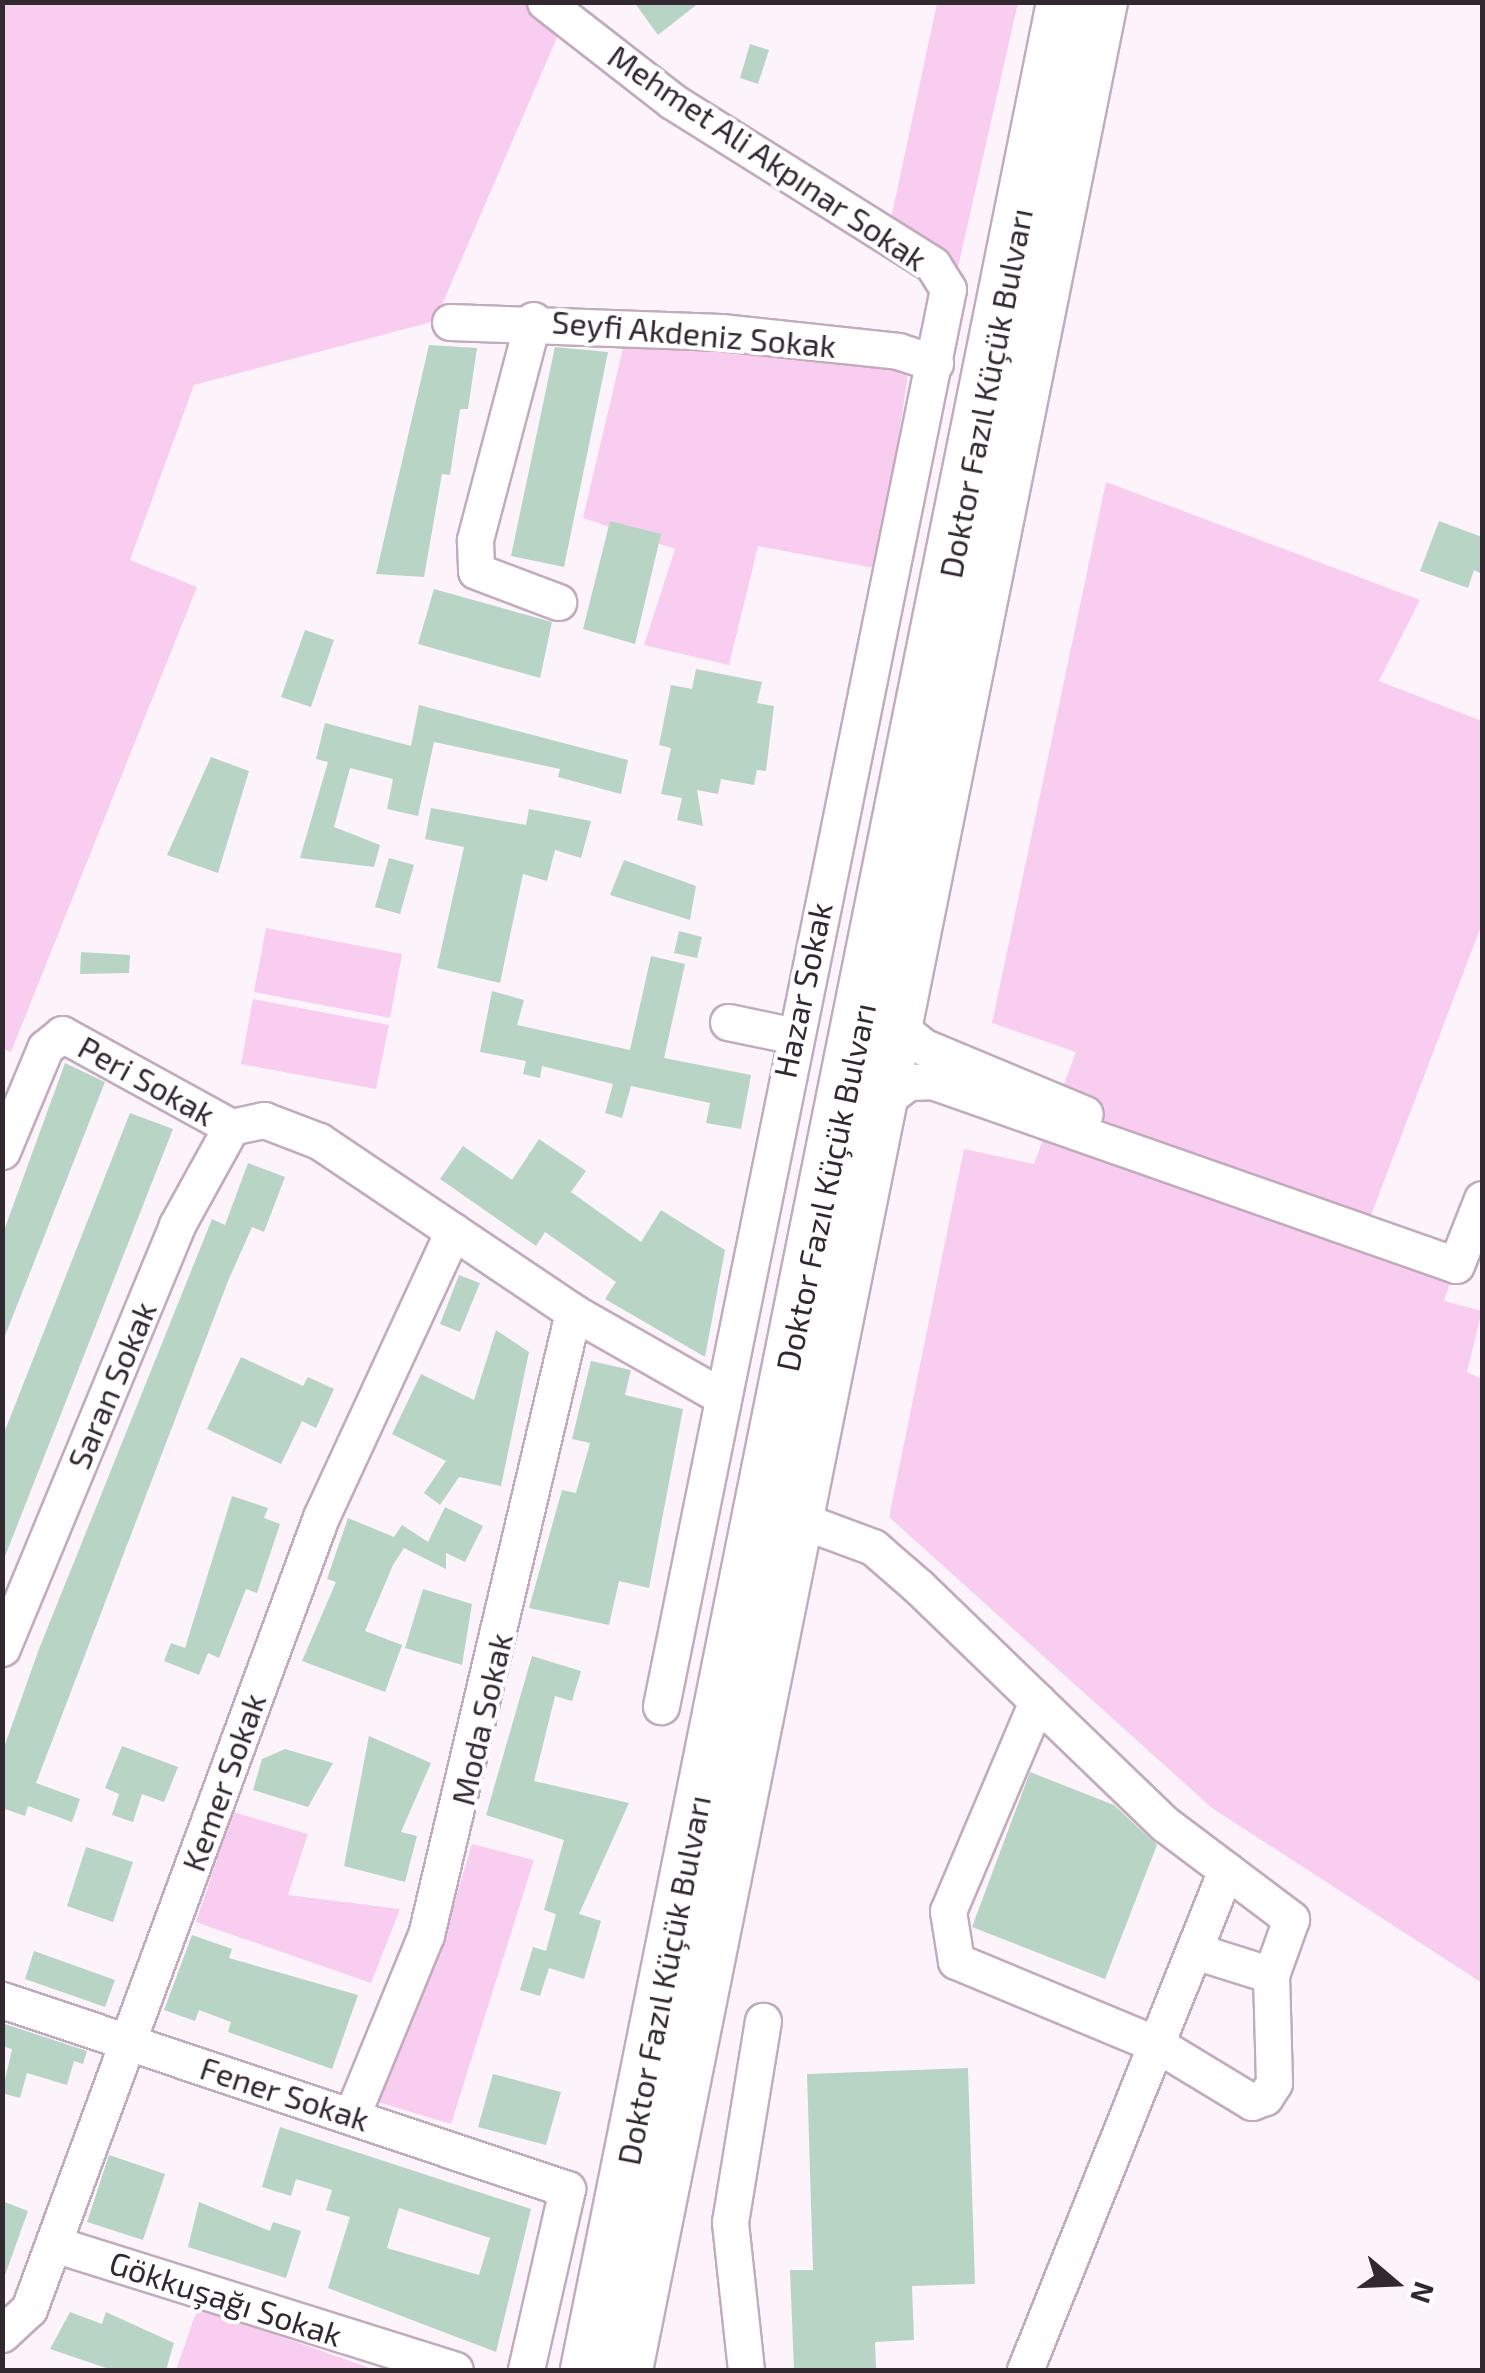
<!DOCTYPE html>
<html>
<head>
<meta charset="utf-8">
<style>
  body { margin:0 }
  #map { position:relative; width:1485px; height:2373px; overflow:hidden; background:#fdf3fb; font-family:"Exo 2",sans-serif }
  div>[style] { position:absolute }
  .green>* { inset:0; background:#f9cdf0 }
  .building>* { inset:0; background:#b8d4c5 }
  .roads { filter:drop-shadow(2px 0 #c2abbd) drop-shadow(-2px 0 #c2abbd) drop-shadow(0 2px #c2abbd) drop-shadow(0 -2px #c2abbd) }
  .minor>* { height:35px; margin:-17.5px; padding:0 17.5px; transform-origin:17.5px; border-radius:17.5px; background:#fff }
  .highway>* { height:50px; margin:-25px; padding:0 25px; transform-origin:25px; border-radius:25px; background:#fff }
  span { translate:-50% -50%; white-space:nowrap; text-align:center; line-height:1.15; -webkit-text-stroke:8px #fff; paint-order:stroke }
  .street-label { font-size:32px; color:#322930 }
  .frame { position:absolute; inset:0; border:5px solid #322930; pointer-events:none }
  .north { position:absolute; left:1345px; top:2233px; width:100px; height:100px; -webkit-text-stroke:8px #fff; paint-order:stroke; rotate:109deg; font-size:28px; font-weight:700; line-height:40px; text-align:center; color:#322930 }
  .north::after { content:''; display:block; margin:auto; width:35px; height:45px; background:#322930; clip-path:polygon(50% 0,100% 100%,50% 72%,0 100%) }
</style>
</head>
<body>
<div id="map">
  <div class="green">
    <div style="clip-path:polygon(3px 3px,529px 3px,558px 35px,435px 321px,194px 385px,130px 560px,197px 587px,11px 1052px,3px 1049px)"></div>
    <div style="clip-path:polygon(937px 3px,1018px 3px,958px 267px,889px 228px)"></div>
    <div style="clip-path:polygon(632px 310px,913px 340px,879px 569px,758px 546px,729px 665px,644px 645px,675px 549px,583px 518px)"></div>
    <div style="clip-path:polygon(1106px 482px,1420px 600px,1379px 681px,1482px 721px,1482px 924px,1365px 1231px,1456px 1265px,1444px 1301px,1482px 1311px,1467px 1372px,1482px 1379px,1482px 1983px,1212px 1808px,889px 1517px,964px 1149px,1034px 1164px,1076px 1052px,992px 1023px)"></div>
    <div style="clip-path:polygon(266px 928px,402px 954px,390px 1018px,254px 992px)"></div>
    <div style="clip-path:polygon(253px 999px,389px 1025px,376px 1089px,241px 1064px)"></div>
    <div style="clip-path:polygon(233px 1812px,308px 1834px,288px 1895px,400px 1909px,371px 1983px,196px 1922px)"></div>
    <div style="clip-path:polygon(472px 1844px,534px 1860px,451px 2124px,378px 2102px,436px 1964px)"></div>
    <div style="clip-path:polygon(198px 2307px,375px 2370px,176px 2370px)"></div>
  </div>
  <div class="building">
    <div style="clip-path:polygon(634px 2px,700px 2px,658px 35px)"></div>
    <div style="clip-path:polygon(750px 44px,769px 50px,758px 84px,740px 78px)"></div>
    <div style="clip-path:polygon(429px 345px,477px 348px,468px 409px,460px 409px,450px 475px,442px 474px,424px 577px,376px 574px)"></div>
    <div style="clip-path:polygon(555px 347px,608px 352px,564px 567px,511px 556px)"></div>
    <div style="clip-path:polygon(610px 521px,661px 534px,635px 644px,583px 629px)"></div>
    <div style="clip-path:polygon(1439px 521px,1482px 537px,1482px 574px,1474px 570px,1468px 588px,1420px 571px)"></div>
    <div style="clip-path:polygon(434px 589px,552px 622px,540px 678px,418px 644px)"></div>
    <div style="clip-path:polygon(305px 630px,334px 640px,311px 707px,281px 697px)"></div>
    <div style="clip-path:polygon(696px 669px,762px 682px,757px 703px,774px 706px,766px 771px,757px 770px,754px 785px,721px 779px,718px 794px,697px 790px,703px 826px,677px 820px,682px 798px,661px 794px,671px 748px,659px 745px,671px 685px,692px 689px)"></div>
    <div style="clip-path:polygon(419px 705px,628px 760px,621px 794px,558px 777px,560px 769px,434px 742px,418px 816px,387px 809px,393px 779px,350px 768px,334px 827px,380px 845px,374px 867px,300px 858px,328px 762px,316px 759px,325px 723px,411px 746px)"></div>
    <div style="clip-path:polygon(211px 757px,249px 771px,218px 873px,167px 855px)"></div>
    <div style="clip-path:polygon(431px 808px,526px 825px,529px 809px,591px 821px,581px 858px,555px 850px,547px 881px,523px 874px,500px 983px,437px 968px,464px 847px,425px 839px)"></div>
    <div style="clip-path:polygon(389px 858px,414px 865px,400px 914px,375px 907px)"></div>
    <div style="clip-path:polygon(624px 860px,696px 886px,690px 920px,610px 895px)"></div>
    <div style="clip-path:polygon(679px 931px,702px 937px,697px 958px,674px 953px)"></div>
    <div style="clip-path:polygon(81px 952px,130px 955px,129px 973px,80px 974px)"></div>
    <div style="clip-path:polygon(651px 956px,685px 964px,664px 1058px,751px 1075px,741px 1129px,706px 1123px,710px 1103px,631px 1086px,622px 1118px,605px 1113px,613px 1084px,542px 1066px,540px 1078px,523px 1074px,526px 1061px,480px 1052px,492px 991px,524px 1000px,517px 1025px,630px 1050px)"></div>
    <div style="clip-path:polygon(65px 1063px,105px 1082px,3px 1341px,2px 1236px)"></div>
    <div style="clip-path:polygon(130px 1113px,173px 1129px,2px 1564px,2px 1438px)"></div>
    <div style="clip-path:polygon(539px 1139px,586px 1171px,571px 1192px,641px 1242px,661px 1210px,725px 1250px,705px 1357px,605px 1299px,616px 1282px,545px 1232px,536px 1246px,440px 1179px,463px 1146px,512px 1180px)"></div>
    <div style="clip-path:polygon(248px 1163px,285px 1177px,264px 1232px,252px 1227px,228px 1281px,36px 1783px,80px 1799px,72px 1822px,28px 1806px,25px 1816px,2px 1808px,2px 1753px,39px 1649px,212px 1219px,225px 1225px)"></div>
    <div style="clip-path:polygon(459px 1275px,480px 1283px,460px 1332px,440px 1324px)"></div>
    <div style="clip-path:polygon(496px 1330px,529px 1352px,501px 1486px,459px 1477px,440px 1505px,424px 1493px,446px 1461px,392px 1434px,421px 1374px,474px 1400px)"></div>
    <div style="clip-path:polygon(241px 1357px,303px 1386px,308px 1377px,334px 1389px,316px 1428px,302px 1421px,281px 1464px,207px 1429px)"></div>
    <div style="clip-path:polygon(591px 1361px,631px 1370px,625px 1395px,683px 1409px,649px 1588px,619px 1581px,609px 1625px,529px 1608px,562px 1490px,576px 1493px,590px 1443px,572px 1439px)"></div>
    <div style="clip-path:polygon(232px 1496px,268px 1508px,264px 1518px,280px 1524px,257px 1593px,246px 1589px,219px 1658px,208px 1653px,199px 1675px,164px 1661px,171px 1643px,185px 1648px)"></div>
    <div style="clip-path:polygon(445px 1507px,483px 1526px,465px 1562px,446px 1553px,446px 1569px,404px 1548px,393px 1565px,365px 1631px,402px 1645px,385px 1692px,302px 1661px,336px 1582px,327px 1579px,348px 1518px,394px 1537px,402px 1525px,428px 1542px)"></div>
    <div style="clip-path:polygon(423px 1589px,472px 1604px,462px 1665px,405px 1648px)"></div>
    <div style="clip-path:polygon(532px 1656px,581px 1671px,572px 1701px,555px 1696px,534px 1781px,629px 1803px,579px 1914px,601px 1921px,584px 1979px,549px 1968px,540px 1996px,520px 1990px,533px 1947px,546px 1951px,556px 1914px,544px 1910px,564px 1840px,486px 1815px)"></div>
    <div style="clip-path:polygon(369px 1736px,431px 1763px,401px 1832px,417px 1836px,405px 1882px,344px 1866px)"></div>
    <div style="clip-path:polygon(122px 1746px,178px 1767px,164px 1802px,142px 1794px,133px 1822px,112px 1815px,119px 1794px,105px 1788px)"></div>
    <div style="clip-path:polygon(285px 1749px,333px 1763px,308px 1807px,253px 1790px,262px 1759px)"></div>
    <div style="clip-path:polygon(1030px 1772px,1114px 1805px,1157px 1845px,1105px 1979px,972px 1927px)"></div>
    <div style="clip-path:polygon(86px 1847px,133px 1862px,113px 1922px,67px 1906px)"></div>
    <div style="clip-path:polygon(192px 1935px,232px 1949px,229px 1958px,358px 1995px,332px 2069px,228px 2032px,231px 2022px,199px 2010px,195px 2021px,164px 2010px)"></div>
    <div style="clip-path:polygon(34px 1951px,115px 1980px,105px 2007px,25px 1979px)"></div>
    <div style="clip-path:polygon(2px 2023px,87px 2051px,83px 2064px,74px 2061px,67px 2085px,27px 2073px,20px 2098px,2px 2093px,12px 2049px,2px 2046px)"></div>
    <div style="clip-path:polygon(968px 2068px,975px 2284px,912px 2286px,914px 2340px,875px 2342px,876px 2370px,794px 2370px,790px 2270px,813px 2270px,807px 2074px)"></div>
    <div style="clip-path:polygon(493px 2074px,561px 2092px,546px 2145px,478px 2127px)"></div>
    <div style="clip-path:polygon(evenodd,280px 2127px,531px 2209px,496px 2352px,328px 2288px,350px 2217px,326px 2210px,332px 2190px,296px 2179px,291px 2196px,262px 2187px,280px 2127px,399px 2208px,490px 2238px,479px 2275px,387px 2248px,399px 2208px)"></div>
    <div style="clip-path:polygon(109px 2155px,165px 2174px,143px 2240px,87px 2222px)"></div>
    <div style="clip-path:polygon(2px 2201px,28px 2211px,5px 2275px,2px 2274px)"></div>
    <div style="clip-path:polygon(199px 2202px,270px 2231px,273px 2222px,301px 2231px,286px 2278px,188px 2247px)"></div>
    <div style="clip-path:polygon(70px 2312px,102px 2324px,106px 2312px,174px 2343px,166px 2370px,112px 2370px,50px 2349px)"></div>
  </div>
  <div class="roads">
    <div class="minor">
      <div style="left:545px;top:2px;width:161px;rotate:37.9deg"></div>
      <div style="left:672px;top:101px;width:308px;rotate:32.1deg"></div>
      <div style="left:933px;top:265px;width:28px;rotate:58deg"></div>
      <div style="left:948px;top:289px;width:1446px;rotate:101.45deg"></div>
      <div style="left:533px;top:320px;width:228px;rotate:104.8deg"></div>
      <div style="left:475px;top:540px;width:31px;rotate:88deg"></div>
      <div style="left:476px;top:571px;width:88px;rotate:20.7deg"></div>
      <div style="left:450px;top:322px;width:271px;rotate:2.1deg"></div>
      <div style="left:721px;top:332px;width:178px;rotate:6.1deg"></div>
      <div style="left:898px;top:351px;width:39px;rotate:18deg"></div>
      <div style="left:728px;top:1022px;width:63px;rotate:11.8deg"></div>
      <div style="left:899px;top:1027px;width:32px;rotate:39deg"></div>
      <div style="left:924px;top:1047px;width:174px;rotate:22.6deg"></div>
      <div style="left:885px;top:1100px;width:29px;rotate:-38deg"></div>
      <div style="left:908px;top:1082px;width:24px;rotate:-2deg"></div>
      <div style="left:932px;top:1081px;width:555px;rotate:19.35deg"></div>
      <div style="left:1456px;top:1265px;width:71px;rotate:-68.5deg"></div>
      <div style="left:231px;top:1127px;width:34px;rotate:-12deg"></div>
      <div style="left:264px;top:1120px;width:59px;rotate:20.9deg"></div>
      <div style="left:319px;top:1141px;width:306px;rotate:33.9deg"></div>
      <div style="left:573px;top:1312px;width:168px;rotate:29.6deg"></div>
      <div style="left:2px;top:1151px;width:112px;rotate:-67.3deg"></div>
      <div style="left:45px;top:1048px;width:22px;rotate:-39deg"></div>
      <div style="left:62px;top:1034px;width:193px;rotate:28.8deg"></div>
      <div style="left:800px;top:1520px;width:78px;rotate:20.3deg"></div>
      <div style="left:873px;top:1547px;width:61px;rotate:41deg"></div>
      <div style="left:919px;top:1587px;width:164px;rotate:44deg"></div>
      <div style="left:1037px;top:1701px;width:178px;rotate:43.9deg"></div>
      <div style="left:1165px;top:1824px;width:158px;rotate:37deg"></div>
      <div style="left:1291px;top:1919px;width:59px;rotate:109.7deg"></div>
      <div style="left:1271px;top:1975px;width:108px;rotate:88.4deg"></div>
      <div style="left:1274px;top:2083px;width:17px;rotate:123deg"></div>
      <div style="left:1265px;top:2097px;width:14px;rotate:159deg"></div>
      <div style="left:1252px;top:2102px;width:110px;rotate:-148.8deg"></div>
      <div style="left:1158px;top:2045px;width:219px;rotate:-157.4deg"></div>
      <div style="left:956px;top:1961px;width:51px;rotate:-99.1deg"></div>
      <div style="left:948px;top:1911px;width:228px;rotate:-67deg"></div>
      <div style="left:2px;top:1648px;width:458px;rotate:-67.5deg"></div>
      <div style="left:177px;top:1225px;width:112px;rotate:-61.1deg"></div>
      <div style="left:1195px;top:1951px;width:80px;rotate:17.5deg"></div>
      <div style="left:2px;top:2000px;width:596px;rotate:18.5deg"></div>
      <div style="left:567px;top:2189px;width:186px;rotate:102.8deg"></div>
      <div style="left:352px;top:2115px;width:195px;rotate:-67.7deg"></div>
      <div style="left:426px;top:1935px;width:640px;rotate:-76.72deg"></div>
      <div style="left:54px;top:2244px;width:420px;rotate:17.4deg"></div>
      <div style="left:2px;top:2334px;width:37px;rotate:-43deg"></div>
      <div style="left:29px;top:2309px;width:844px;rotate:-69.76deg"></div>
      <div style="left:321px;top:1517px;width:315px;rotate:-65.2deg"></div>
      <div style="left:746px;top:2370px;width:149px;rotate:-96.2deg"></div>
      <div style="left:730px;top:2222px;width:204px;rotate:-80.7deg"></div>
      <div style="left:1025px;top:2370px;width:539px;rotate:-68.1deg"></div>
    </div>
    <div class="highway">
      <div style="left:586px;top:2370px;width:2415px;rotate:-78.63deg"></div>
      <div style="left:627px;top:2370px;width:2415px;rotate:-78.66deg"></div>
    </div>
  </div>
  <div class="street-label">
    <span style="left:768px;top:157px;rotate:34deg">Mehmet Ali Akpınar Sokak</span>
    <span style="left:694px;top:333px;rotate:5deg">Seyfi Akdeniz Sokak</span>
    <span style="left:985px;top:393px;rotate:-79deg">Doktor Fazıl Küçük Bulvarı</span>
    <span style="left:802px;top:990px;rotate:-78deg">Hazar Sokak</span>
    <span style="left:147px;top:1080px;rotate:29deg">Peri Sokak</span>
    <span style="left:825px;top:1187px;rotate:-78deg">Doktor Fazıl Küçük Bulvarı</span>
    <span style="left:111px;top:1385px;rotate:-67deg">Saran Sokak</span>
    <span style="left:481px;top:1719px;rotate:-77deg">Moda Sokak</span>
    <span style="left:223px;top:1782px;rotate:-70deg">Kemer Sokak</span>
    <span style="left:663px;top:1980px;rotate:-79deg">Doktor Fazıl Küçük Bulvarı</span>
    <span style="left:285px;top:2093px;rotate:18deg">Fener Sokak</span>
    <span style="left:226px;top:2298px;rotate:18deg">Gökkuşağı Sokak</span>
  </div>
  <div class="frame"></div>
  <div class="north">N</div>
</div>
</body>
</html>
